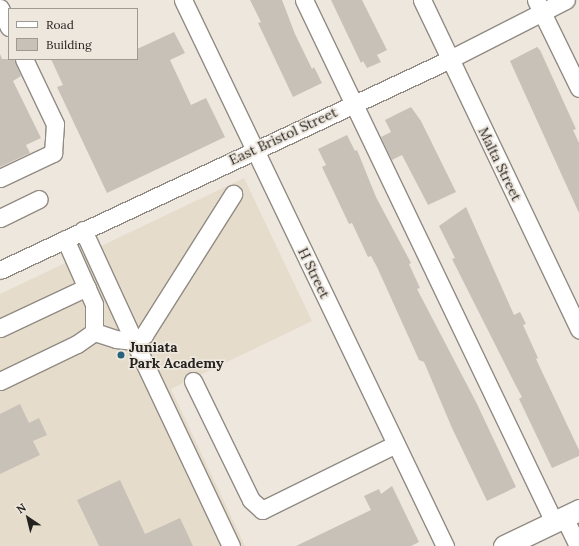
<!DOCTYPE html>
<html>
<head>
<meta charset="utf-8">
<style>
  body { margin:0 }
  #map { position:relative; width:579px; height:546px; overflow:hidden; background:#eee7de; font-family:Lora,serif }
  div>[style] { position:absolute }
  .built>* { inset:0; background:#e6dccc }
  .building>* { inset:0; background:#c7c1b8 }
  .roads { filter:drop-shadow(1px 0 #918b83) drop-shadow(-1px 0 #918b83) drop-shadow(0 1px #918b83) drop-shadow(0 -1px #918b83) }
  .minor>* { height:17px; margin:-8.5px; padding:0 8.5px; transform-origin:8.5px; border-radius:8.5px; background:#fff }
  .major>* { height:21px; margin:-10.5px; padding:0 10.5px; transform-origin:10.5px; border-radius:10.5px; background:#fff }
  .dots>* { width:11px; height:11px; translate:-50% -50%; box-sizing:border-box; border:2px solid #eee7de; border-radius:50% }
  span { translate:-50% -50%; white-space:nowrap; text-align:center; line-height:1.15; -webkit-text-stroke:3.5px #eee7de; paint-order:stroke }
  .street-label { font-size:14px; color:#25231f }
  .poi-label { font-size:14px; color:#25231f; font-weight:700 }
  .left { translate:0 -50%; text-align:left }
  .legend { position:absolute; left:8px; top:8px; width:130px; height:52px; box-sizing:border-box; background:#eee7de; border:1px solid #9e9992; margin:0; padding:5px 7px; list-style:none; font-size:12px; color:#25231f }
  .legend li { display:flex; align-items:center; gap:8px; height:20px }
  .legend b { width:20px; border:1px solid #9e9992 }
  .north { position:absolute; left:8px; top:498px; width:40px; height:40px; -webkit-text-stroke:3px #eee7de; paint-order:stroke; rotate:325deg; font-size:11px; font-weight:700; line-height:16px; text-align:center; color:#25231f }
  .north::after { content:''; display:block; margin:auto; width:14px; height:18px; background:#25231f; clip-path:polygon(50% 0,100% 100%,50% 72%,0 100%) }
</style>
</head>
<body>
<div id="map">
  <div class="built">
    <div style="clip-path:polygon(244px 178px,312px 321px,171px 389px,245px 546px,0 546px,0 294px)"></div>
  </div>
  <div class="building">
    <div style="clip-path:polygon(250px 0,282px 0,295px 34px,312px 69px,314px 67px,322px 83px,293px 97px,258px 23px,261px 22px)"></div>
    <div style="clip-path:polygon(331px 0,362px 0,387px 50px,377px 55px,381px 62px,367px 68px,363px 61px,361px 63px)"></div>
    <div style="clip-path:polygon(174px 32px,185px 53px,170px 60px,191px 105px,206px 98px,225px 137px,107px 193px,57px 87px,63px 85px,51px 59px,137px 59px,137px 49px)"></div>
    <div style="clip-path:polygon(537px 47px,540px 50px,576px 129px,573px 130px,579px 143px,579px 213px,510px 61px)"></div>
    <div style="clip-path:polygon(0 54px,2px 59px,14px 59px,21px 76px,13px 81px,41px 138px,26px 145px,30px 153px,0 167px)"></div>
    <div style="clip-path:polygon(411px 107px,421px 121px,456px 192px,428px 205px,402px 155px,392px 160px,381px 137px,391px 132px,385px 120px)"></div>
    <div style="clip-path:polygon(347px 135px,355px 151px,357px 150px,376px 197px,411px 263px,409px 264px,420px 288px,417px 289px,477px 404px,516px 487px,487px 501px,452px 428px,424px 362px,419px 360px,377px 267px,371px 256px,368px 257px,352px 223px,349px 224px,322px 167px,326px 165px,318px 149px)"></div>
    <div style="clip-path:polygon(466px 207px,514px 315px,520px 312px,526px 324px,523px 325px,538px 358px,536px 359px,579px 450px,579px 456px,552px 468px,519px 399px,522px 397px,516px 386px,452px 259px,455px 258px,439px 226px)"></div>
    <div style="clip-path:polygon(20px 404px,29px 423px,39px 418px,47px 435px,33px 441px,40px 455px,0 474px,0 414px)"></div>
    <div style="clip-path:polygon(120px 480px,145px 534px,180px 518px,193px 546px,99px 546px,77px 500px)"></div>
    <div style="clip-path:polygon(392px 486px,419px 542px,411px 546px,296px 546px,371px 510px,364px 496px,379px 489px,381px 494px)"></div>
  </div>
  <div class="roads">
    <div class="minor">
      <div style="left:183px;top:0;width:606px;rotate:64.37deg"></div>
      <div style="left:304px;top:0;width:579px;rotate:64.41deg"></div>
      <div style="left:422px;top:0;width:365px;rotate:64.5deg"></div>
      <div style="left:536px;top:0;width:98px;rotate:64deg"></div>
      <div style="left:0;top:8px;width:21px;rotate:65deg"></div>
      <div style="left:0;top:178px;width:59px;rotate:-25.3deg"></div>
      <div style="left:53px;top:153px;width:29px;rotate:-86deg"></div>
      <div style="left:55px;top:124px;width:72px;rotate:-115.5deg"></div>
      <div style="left:0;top:218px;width:43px;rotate:-26deg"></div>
      <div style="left:83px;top:230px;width:122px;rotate:65.3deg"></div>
      <div style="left:134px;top:341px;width:18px;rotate:-174deg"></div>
      <div style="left:116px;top:339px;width:23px;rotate:-162deg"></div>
      <div style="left:0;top:270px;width:497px;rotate:-25.1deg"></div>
      <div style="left:450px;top:59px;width:130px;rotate:-27deg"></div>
      <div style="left:0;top:328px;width:96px;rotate:-25.2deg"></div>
      <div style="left:0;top:381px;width:85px;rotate:-25.7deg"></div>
      <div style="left:77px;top:344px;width:21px;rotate:-35deg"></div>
      <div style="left:94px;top:332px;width:28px;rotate:-90deg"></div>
      <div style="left:94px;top:304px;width:71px;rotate:-114deg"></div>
      <div style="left:193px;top:381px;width:132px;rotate:64deg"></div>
      <div style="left:251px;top:500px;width:15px;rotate:42deg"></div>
      <div style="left:262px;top:510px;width:149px;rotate:-26.2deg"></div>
      <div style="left:564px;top:517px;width:32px;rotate:64deg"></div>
      <div style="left:231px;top:546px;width:227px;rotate:-115.3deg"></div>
      <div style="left:134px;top:341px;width:12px;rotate:-31deg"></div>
      <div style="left:144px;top:335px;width:167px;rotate:-57.7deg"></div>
    </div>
    <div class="major">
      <div style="left:504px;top:546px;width:83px;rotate:-25.6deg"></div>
    </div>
  </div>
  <div class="dots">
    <div style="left:121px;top:355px;background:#28637b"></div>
  </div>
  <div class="street-label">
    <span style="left:283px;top:136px;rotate:-25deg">East Bristol Street</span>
    <span style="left:500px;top:164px;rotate:64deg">Malta Street</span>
    <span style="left:314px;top:273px;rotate:64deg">H Street</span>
  </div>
  <div class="poi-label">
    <span class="left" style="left:129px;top:355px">Juniata<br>Park Academy</span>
  </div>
  <ul class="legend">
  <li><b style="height:5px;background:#fff"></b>Road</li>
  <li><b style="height:11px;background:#c7c1b8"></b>Building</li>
  </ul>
  <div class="north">N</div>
</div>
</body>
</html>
